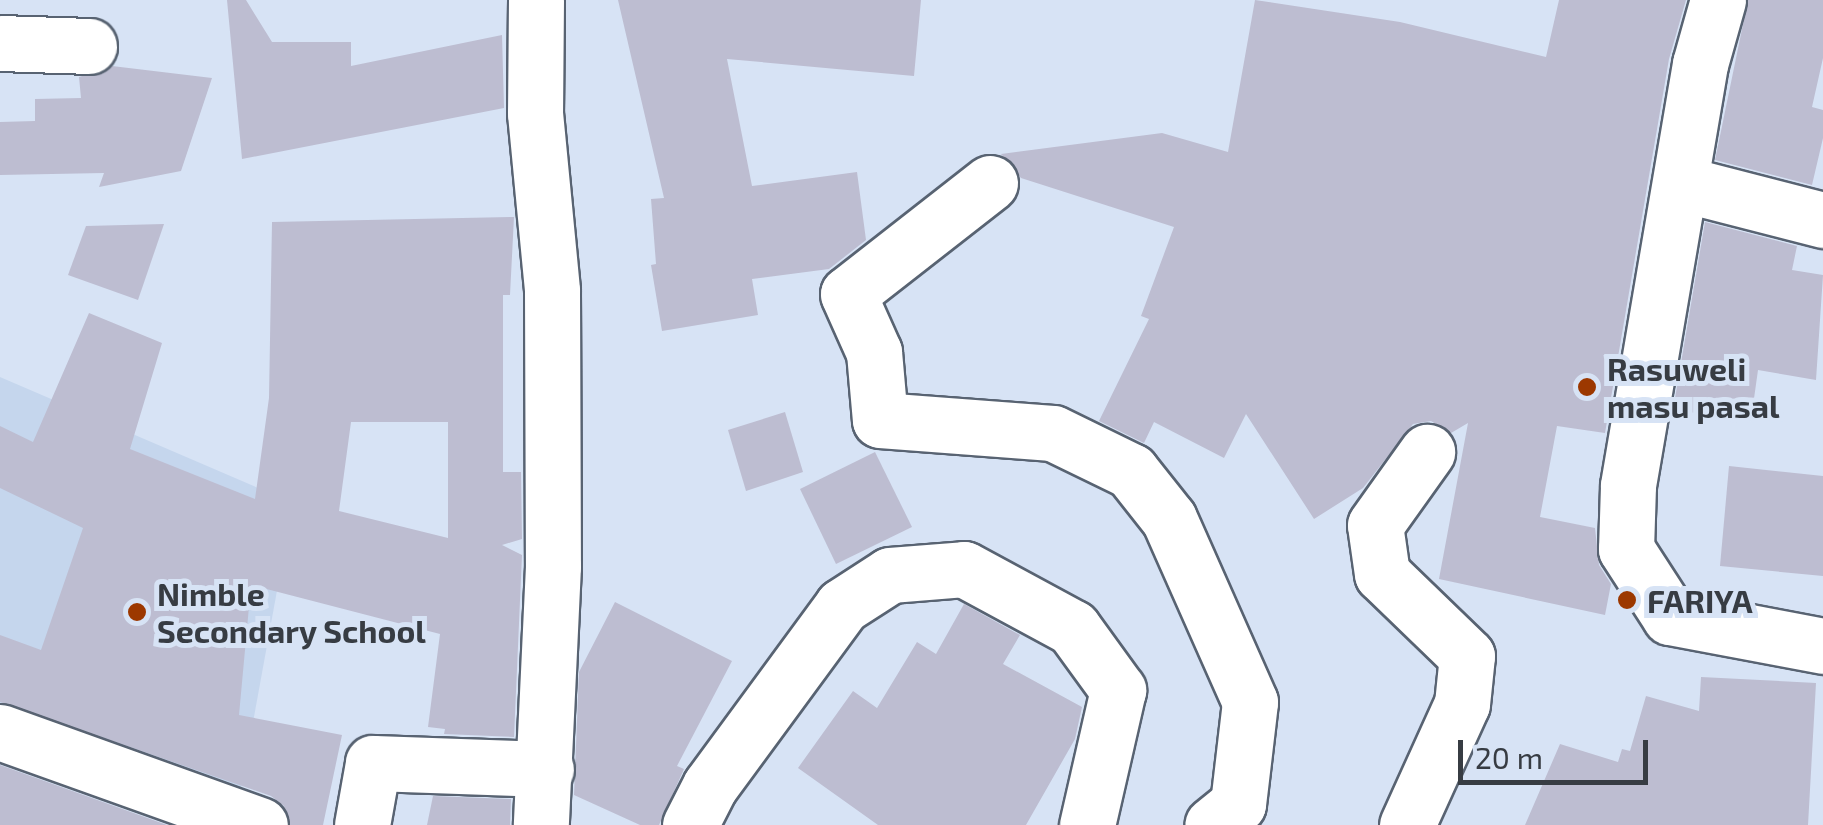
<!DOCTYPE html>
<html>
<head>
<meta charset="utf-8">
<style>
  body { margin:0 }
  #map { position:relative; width:1823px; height:825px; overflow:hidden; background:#d7e3f5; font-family:"Exo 2",sans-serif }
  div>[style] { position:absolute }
  .built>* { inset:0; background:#c5d6ed }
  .building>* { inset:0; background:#bdbdd1 }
  .roads { filter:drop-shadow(2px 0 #586372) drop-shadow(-2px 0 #586372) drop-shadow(0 2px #586372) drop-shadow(0 -2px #586372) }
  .street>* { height:55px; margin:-27.5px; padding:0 27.5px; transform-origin:27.5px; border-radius:27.5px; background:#fff }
  .dots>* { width:28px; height:28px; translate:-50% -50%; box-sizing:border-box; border:5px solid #d7e3f5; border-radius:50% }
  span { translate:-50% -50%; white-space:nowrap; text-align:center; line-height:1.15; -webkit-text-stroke:10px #d7e3f5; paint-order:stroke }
  .poi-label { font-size:32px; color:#373c43; font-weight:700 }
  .left { translate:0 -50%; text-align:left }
  .scale { position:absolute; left:1458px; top:740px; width:190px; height:45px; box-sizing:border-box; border:5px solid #373c43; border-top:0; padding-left:12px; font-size:30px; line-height:35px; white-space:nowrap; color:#373c43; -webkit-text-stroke:8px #d7e3f5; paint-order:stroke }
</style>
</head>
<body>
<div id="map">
  <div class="built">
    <div style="clip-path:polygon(0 377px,293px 503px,237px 810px,0 721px)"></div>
  </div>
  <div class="building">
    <div style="clip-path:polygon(227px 0,246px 0,272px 42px,351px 42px,351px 66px,502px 35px,504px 108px,242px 159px)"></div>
    <div style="clip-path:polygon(618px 0,921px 0,914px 76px,727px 59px,752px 186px,857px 172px,866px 240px,829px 269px,752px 279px,758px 315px,662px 331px,651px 265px,656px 264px,651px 199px,664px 198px)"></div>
    <div style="clip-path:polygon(1255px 0,1400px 22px,1546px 57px,1559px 0,1686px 0,1669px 59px,1605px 433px,1557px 426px,1540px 517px,1595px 528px,1599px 565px,1611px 584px,1605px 615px,1439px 579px,1468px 423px,1451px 433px,1431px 421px,1413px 424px,1363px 488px,1314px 519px,1246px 414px,1224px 458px,1154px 422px,1144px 443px,1099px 421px,1149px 319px,1141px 316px,1174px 227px,1021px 178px,1001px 154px,1162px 133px,1228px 152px)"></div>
    <div style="clip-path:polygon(1748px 0,1823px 0,1823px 58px,1812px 107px,1823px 110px,1823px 138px,1812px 185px,1715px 160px)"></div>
    <div style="clip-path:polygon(112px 66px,212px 78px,181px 171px,99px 187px,104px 173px,0 175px,0 122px,35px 121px,35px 99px,81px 98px,79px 77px)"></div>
    <div style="clip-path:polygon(evenodd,514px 217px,510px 295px,503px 295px,503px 472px,521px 472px,522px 539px,502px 545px,522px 555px,514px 737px,444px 734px,445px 729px,428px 727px,440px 634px,251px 585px,239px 715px,342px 735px,323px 825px,290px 825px,284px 806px,271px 796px,0 702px,0 635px,41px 650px,83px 528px,0 488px,0 426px,33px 442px,89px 313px,162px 343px,130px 449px,255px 499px,269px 398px,272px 222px,514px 217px,351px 422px,448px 422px,448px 538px,339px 511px,351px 422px)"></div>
    <div style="clip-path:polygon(1705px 222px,1797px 246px,1792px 270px,1823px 275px,1816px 380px,1758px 370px,1751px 420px,1673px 410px)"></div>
    <div style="clip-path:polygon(164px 224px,138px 300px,68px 275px,86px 226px)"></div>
    <div style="clip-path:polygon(785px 412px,803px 472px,746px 491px,728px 430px)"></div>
    <div style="clip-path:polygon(875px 452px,912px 527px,836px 564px,800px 489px)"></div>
    <div style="clip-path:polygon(1729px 466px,1823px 476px,1823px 576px,1720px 566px)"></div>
    <div style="clip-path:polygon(615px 602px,732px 661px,677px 766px,684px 769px,659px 825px,640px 825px,574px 795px,579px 672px)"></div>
    <div style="clip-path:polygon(964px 604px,1020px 635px,1003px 664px,1082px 707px,1075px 739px,1026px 825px,878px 825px,798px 768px,853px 691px,877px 708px,917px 642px,936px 654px)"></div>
    <div style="clip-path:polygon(1701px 677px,1816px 683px,1808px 825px,1525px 825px,1560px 744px,1618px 762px,1622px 749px,1630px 751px,1646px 696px,1699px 711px)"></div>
    <div style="clip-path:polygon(0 765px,167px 825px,0 825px)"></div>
    <div style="clip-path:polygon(433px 796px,511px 799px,510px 825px,427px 825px)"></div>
  </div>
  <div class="roads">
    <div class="street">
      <div style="left:536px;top:0;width:113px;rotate:90.5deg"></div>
      <div style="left:535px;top:113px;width:179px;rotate:84.5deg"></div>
      <div style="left:552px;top:291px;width:275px;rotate:89.8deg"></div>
      <div style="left:553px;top:566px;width:259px;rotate:92.7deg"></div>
      <div style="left:1718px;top:0;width:66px;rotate:105.7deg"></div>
      <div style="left:1700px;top:64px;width:428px;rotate:99.7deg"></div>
      <div style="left:1628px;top:486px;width:63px;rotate:91.8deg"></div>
      <div style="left:1626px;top:549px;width:81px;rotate:57.1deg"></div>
      <div style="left:1670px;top:617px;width:156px;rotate:10.7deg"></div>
      <div style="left:0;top:43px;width:89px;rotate:1.9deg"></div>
      <div style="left:990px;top:183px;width:180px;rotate:142deg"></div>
      <div style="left:848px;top:294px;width:64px;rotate:65.9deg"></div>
      <div style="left:874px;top:352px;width:68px;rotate:85deg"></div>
      <div style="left:880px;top:420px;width:173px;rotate:4.3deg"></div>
      <div style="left:1053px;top:433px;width:87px;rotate:26deg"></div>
      <div style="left:1131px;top:471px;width:61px;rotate:51.6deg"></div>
      <div style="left:1169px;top:519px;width:200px;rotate:66.1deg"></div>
      <div style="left:1250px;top:702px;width:103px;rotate:96.7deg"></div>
      <div style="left:1238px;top:804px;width:33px;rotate:141deg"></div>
      <div style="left:1683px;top:184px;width:145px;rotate:14.4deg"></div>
      <div style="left:0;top:732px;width:276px;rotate:19.7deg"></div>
      <div style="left:362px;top:825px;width:63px;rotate:-79.9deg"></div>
      <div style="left:373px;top:763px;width:173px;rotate:2deg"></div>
      <div style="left:690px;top:825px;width:44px;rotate:-62.9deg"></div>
      <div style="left:710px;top:786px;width:223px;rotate:-53.7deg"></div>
      <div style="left:842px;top:606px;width:57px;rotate:-32.9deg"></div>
      <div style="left:890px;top:575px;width:74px;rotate:-4.6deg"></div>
      <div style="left:964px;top:569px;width:124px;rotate:28.4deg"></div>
      <div style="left:1073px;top:628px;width:77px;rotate:54deg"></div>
      <div style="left:1118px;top:690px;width:139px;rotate:102.9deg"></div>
      <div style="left:1407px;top:825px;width:133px;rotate:-65.6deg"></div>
      <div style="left:1462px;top:704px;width:48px;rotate:-84.1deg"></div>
      <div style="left:1467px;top:656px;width:118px;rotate:-136deg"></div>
      <div style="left:1382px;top:574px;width:49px;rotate:-98.1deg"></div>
      <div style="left:1375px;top:525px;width:90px;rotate:-54.5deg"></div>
    </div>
  </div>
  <div class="dots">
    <div style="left:1587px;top:387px;background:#9c3800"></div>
    <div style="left:1627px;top:600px;background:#9c3800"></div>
    <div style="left:137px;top:612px;background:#9c3800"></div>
  </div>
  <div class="poi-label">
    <span class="left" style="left:1607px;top:387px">Rasuweli<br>masu pasal</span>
    <span class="left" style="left:157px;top:612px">Nimble<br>Secondary School</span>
    <span class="left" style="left:1647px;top:600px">FARIYA</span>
  </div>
  <div class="scale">20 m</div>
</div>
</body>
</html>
